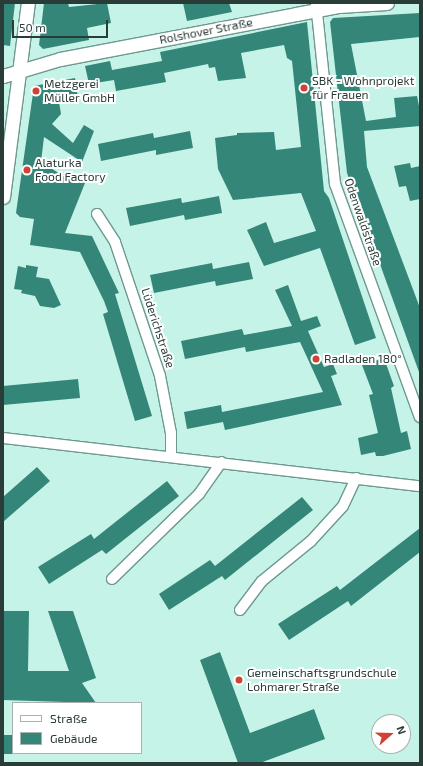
<!DOCTYPE html>
<html>
<head>
<meta charset="utf-8">
<style>
  body { margin:0 }
  #map { position:relative; width:423px; height:766px; overflow:hidden; background:#c6f3e8; font-family:"Exo 2",sans-serif }
  div>[style] { position:absolute }
  .building>* { inset:0; background:#348778 }
  .roads { filter:drop-shadow(1px 0 #6e988f) drop-shadow(-1px 0 #6e988f) drop-shadow(0 1px #6e988f) drop-shadow(0 -1px #6e988f) }
  .minor>* { height:10px; margin:-5px; padding:0 5px; transform-origin:5px; border-radius:5px; background:#fff }
  .tertiary>* { height:13px; margin:-6.5px; padding:0 6.5px; transform-origin:6.5px; border-radius:6.5px; background:#fff }
  .dots>* { width:11px; height:11px; translate:-50% -50%; box-sizing:border-box; border:2px solid #fff; border-radius:50% }
  span { translate:-50% -50%; white-space:nowrap; text-align:center; line-height:1.15; -webkit-text-stroke:4px #fff; paint-order:stroke }
  .street-label { font-size:12px; color:#2a3c38 }
  .poi-label { font-size:12px; color:#2a3c38 }
  .left { translate:0 -50%; text-align:left }
  .frame { position:absolute; inset:0; border:4px solid #2a3c38; pointer-events:none }
  .legend { position:absolute; left:12px; top:702px; width:130px; height:52px; box-sizing:border-box; background:#fff; border:1px solid #aab1af; margin:0; padding:5px 7px; list-style:none; font-size:12px; color:#2a3c38 }
  .legend li { display:flex; align-items:center; gap:8px; height:20px }
  .legend b { width:20px; border:1px solid #aab1af }
  .north { position:absolute; left:371px; top:714px; width:40px; height:40px; box-sizing:border-box; background:#fff; border:1px solid #aab1af; border-radius:50%; rotate:70deg; font-size:11px; font-weight:700; line-height:16px; text-align:center; color:#2a3c38 }
  .north::after { content:''; display:block; margin:auto; width:14px; height:18px; background:#d04334; clip-path:polygon(50% 0,100% 100%,50% 72%,0 100%) }
  .scale { position:absolute; left:12px; top:20px; width:96px; height:18px; box-sizing:border-box; border:2px solid #2a3c38; border-top:0; padding-left:5px; font-size:12px; line-height:14px; white-space:nowrap; color:#2a3c38; -webkit-text-stroke:3px #fff; paint-order:stroke }
</style>
</head>
<body>
<div id="map">
  <div class="building">
    <div style="clip-path:polygon(3px 3px,15px 3px,10px 46px,3px 45px)"></div>
    <div style="clip-path:polygon(44px 3px,68px 3px,69px 7px,107px 3px,111px 23px,87px 28px,89px 40px,43px 49px,39px 45px)"></div>
    <div style="clip-path:polygon(183px 3px,229px 3px,232px 12px,187px 21px)"></div>
    <div style="clip-path:polygon(420px 13px,420px 37px,351px 44px,366px 121px,396px 117px,394px 98px,417px 96px,420px 111px,420px 126px,364px 131px,367px 167px,420px 308px,419px 372px,347px 173px,330px 22px,333px 18px)"></div>
    <div style="clip-path:polygon(307px 22px,324px 191px,329px 198px,376px 338px,355px 345px,320px 248px,264px 266px,247px 230px,266px 222px,274px 243px,316px 231px,301px 193px,233px 200px,218px 169px,215px 138px,237px 135px,237px 133px,274px 132px,276px 150px,301px 147px,292px 61px,287px 58px,284px 45px,241px 53px,246px 78px,218px 81px,215px 67px,209px 68px,208px 64px,164px 73px,166px 82px,116px 91px,114px 80px,89px 84px,85px 66px,110px 61px,112px 70px,162px 61px,160px 52px)"></div>
    <div style="clip-path:polygon(75px 78px,78px 98px,59px 102px,61px 114px,52px 124px,73px 143px,84px 125px,94px 131px,82px 162px,44px 137px,41px 162px,65px 177px,66px 175px,85px 183px,65px 233px,92px 236px,119px 293px,115px 294px,152px 416px,135px 421px,103px 314px,108px 312px,104px 301px,80px 252px,30px 245px,34px 219px,20px 217px,16px 213px,34px 86px)"></div>
    <div style="clip-path:polygon(190px 131px,193px 148px,156px 155px,156px 150px,101px 161px,98px 144px,153px 133px,154px 138px)"></div>
    <div style="clip-path:polygon(410px 163px,411px 168px,420px 166px,420px 199px,410px 201px,406px 186px,399px 187px,394px 166px)"></div>
    <div style="clip-path:polygon(219px 196px,222px 213px,185px 220px,184px 215px,130px 226px,126px 208px,181px 198px,182px 203px)"></div>
    <div style="clip-path:polygon(249px 262px,253px 279px,216px 286px,215px 281px,154px 293px,150px 275px,212px 263px,213px 269px)"></div>
    <div style="clip-path:polygon(26px 265px,38px 267px,36px 277px,49px 279px,61px 305px,54px 308px,40px 306px,35px 296px,21px 293px,22px 290px,14px 289px,18px 266px,26px 268px)"></div>
    <div style="clip-path:polygon(288px 285px,301px 321px,317px 316px,321px 326px,308px 331px,324px 367px,333px 364px,337px 374px,331px 376px,342px 405px,225px 430px,223px 422px,187px 429px,184px 412px,221px 405px,222px 412px,323px 392px,300px 342px,246px 352px,245px 347px,185px 359px,181px 341px,242px 329px,244px 335px,292px 326px,275px 290px)"></div>
    <div style="clip-path:polygon(384px 358px,394px 386px,391px 388px,401px 433px,407px 431px,411px 449px,383px 456px,376px 456px,375px 452px,361px 455px,358px 438px,378px 433px,369px 395px,373px 394px,362px 365px)"></div>
    <div style="clip-path:polygon(78px 379px,80px 398px,3px 405px,3px 386px)"></div>
    <div style="clip-path:polygon(37px 467px,50px 481px,3px 522px,3px 497px)"></div>
    <div style="clip-path:polygon(167px 481px,179px 496px,106px 554px,102px 550px,49px 584px,38px 567px,91px 534px,94px 539px)"></div>
    <div style="clip-path:polygon(302px 497px,313px 510px,225px 580px,222px 576px,169px 610px,159px 594px,210px 560px,215px 566px)"></div>
    <div style="clip-path:polygon(420px 528px,420px 552px,351px 606px,348px 601px,289px 640px,278px 624px,337px 586px,340px 590px)"></div>
    <div style="clip-path:polygon(3px 611px,29px 611px,28px 671px,69px 671px,48px 611px,73px 611px,96px 678px,82px 683px,96px 703px,3px 700px)"></div>
    <div style="clip-path:polygon(220px 652px,250px 733px,314px 709px,325px 739px,260px 763px,238px 763px,200px 660px)"></div>
    <div style="clip-path:polygon(3px 735px,13px 735px,13px 754px,3px 754px)"></div>
  </div>
  <div class="roads">
    <div class="minor">
      <div style="left:316px;top:3px;width:182px;rotate:84deg"></div>
      <div style="left:335px;top:184px;width:248px;rotate:70deg"></div>
      <div style="left:97px;top:214px;width:33px;rotate:57deg"></div>
      <div style="left:115px;top:242px;width:141px;rotate:71.4deg"></div>
      <div style="left:160px;top:376px;width:58px;rotate:79.1deg"></div>
      <div style="left:171px;top:433px;width:24px;rotate:90deg"></div>
      <div style="left:3px;top:438px;width:420px;rotate:6.6deg"></div>
      <div style="left:112px;top:579px;width:122px;rotate:-44.3deg"></div>
      <div style="left:199px;top:494px;width:39px;rotate:-55deg"></div>
      <div style="left:240px;top:610px;width:36px;rotate:-53deg"></div>
      <div style="left:262px;top:581px;width:63px;rotate:-39.2deg"></div>
      <div style="left:311px;top:541px;width:47px;rotate:-47.6deg"></div>
      <div style="left:343px;top:506px;width:31px;rotate:-65deg"></div>
    </div>
    <div class="tertiary">
      <div style="left:3px;top:76px;width:59px;rotate:-16.6deg"></div>
      <div style="left:60px;top:59px;width:240px;rotate:-10.8deg"></div>
      <div style="left:296px;top:14px;width:44px;rotate:-10.5deg"></div>
      <div style="left:339px;top:6px;width:48px;rotate:-3.6deg"></div>
      <div style="left:3px;top:197px;width:196px;rotate:-82.7deg"></div>
    </div>
  </div>
  <div class="dots">
    <div style="left:304px;top:88px;background:#d04334"></div>
    <div style="left:36px;top:91px;background:#d04334"></div>
    <div style="left:27px;top:170px;background:#d04334"></div>
    <div style="left:316px;top:359px;background:#d04334"></div>
    <div style="left:239px;top:680px;background:#d04334"></div>
  </div>
  <div class="street-label">
    <span style="left:206px;top:31px;rotate:-11deg">Rolshover Straße</span>
    <span style="left:363px;top:222px;rotate:71deg">Odenwaldstraße</span>
    <span style="left:158px;top:328px;rotate:72deg">Lüderichstraße</span>
  </div>
  <div class="poi-label">
    <span class="left" style="left:312px;top:88px">SBK - Wohnprojekt<br>für Frauen</span>
    <span class="left" style="left:44px;top:91px">Metzgerei<br>Müller GmbH</span>
    <span class="left" style="left:35px;top:170px">Alaturka<br>Food Factory</span>
    <span class="left" style="left:324px;top:359px">Radladen 180°</span>
    <span class="left" style="left:247px;top:680px">Gemeinschaftsgrundschule<br>Lohmarer Straße</span>
  </div>
  <div class="frame"></div>
  <ul class="legend">
  <li><b style="height:5px;background:#fff"></b>Straße</li>
  <li><b style="height:11px;background:#348778"></b>Gebäude</li>
  </ul>
  <div class="north">N</div>
  <div class="scale">50 m</div>
</div>
</body>
</html>
